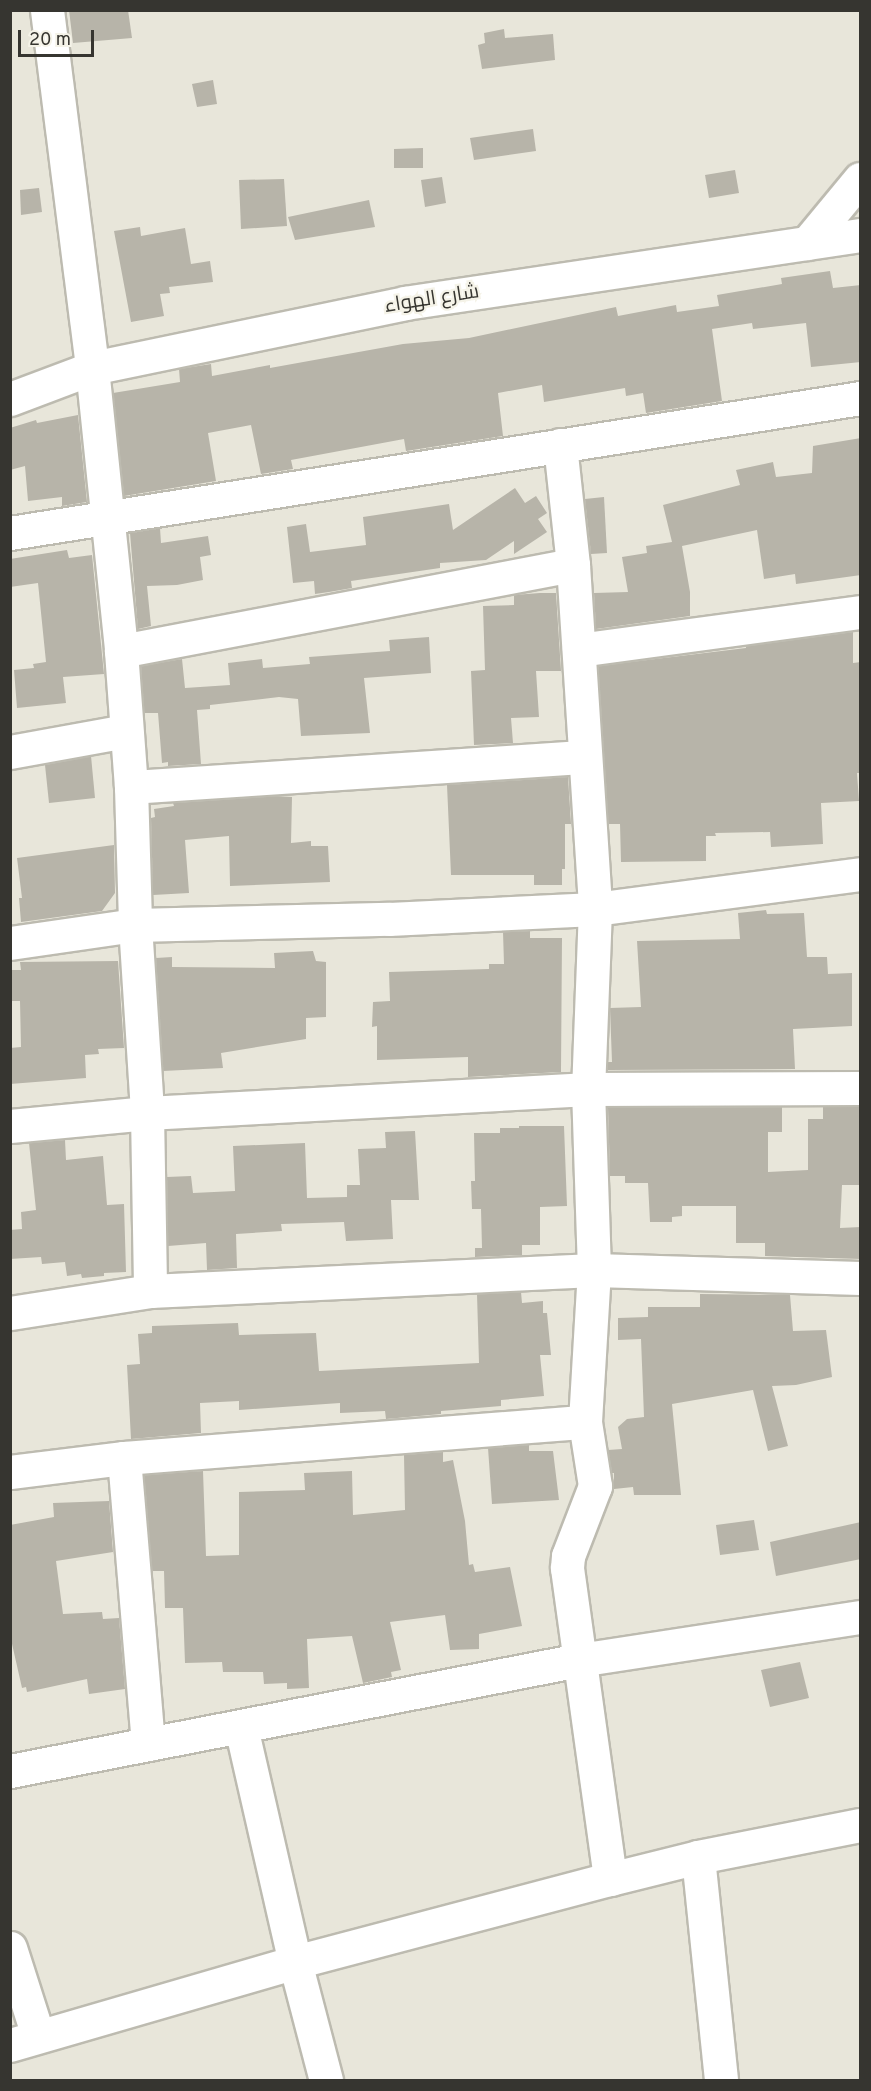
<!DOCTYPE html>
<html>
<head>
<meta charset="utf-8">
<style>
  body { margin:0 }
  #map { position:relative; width:871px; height:2091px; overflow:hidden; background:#e8e6da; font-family:Overpass,Cairo,sans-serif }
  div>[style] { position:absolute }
  .building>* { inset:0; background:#b7b4a9 }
  .roads { filter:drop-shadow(2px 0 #bdbbb0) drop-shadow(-2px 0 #bdbbb0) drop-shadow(0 2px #bdbbb0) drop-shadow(0 -2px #bdbbb0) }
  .minor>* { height:33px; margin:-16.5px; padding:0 16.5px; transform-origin:16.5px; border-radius:16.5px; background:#fff }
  span { translate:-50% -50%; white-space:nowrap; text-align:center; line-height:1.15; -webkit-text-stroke:4.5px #f5f3e8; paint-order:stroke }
  .street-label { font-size:20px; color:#363530 }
  .frame { position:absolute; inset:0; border:12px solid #363530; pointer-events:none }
  .scale { position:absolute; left:18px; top:30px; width:76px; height:27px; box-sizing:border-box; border:3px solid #363530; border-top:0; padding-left:8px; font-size:18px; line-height:21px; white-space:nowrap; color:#363530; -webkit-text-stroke:4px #f5f3e8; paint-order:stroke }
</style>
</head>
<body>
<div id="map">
  <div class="building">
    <div style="clip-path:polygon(69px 10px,128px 10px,132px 38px,73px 43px)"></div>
    <div style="clip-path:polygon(504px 29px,505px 38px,553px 34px,555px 60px,482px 69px,478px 45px,485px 43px,484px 33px)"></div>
    <div style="clip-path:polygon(213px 80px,217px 104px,197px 107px,192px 84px)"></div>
    <div style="clip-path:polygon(533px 129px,536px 151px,474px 160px,470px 138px)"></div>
    <div style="clip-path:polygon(423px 148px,423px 168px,394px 168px,394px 149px)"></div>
    <div style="clip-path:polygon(735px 170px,739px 193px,709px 198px,705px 175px)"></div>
    <div style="clip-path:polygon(442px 177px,446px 203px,425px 207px,421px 180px)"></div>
    <div style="clip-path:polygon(284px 179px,287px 226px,241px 229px,239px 180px)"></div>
    <div style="clip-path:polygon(39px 188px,42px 212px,21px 215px,20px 190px)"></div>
    <div style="clip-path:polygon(369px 200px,375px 227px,295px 240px,288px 217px)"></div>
    <div style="clip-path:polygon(140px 227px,141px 236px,185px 228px,191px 264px,210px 261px,213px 282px,169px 287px,170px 293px,160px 294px,164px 316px,131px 322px,114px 231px)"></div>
    <div style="clip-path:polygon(830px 271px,833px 288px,861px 285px,861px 362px,811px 367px,806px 323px,753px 329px,752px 323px,712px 329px,722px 401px,646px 413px,643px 393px,626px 396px,625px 388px,544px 402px,542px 385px,498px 393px,503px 436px,406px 451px,404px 439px,291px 460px,293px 469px,261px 474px,251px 425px,208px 433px,216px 481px,124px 496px,113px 393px,180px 382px,179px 369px,211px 364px,212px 376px,270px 365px,270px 368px,403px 344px,469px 338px,616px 307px,618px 316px,676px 305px,677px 312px,719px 306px,717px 295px,782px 284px,781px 278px)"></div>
    <div style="clip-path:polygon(78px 415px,87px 502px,62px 506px,62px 497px,28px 501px,25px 466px,10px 470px,10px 428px,36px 420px,37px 423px)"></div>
    <div style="clip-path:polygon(861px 438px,861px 575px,796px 584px,795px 574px,764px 579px,757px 530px,682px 546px,690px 592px,690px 616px,596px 629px,594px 593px,628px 592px,622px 557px,647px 553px,646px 546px,672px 542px,663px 505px,740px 485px,736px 470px,773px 462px,776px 477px,812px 473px,813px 446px)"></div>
    <div style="clip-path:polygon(515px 488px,525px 503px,536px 496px,547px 513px,538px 519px,547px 532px,514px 554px,514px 541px,486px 560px,440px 563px,440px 568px,351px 581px,352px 588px,329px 592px,315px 594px,314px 581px,293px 583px,287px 527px,306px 524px,310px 552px,366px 545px,363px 517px,449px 504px,453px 530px)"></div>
    <div style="clip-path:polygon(604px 497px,607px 553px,591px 554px,585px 499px)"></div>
    <div style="clip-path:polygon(160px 528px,161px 543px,208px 536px,211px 555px,200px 557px,203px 580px,177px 585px,147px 586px,151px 626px,138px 629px,130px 533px)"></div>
    <div style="clip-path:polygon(67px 550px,69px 558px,92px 555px,104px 674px,63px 677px,66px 703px,17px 708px,14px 670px,34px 668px,33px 664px,46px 662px,38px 583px,10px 587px,10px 559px)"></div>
    <div style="clip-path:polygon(540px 593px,556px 593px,561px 671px,536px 671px,539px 717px,511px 718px,513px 743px,474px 745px,471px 671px,485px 670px,483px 606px,514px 605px,514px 595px)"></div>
    <div style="clip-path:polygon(853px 632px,853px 663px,861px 662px,861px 773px,857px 773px,859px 801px,821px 803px,823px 844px,771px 847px,770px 832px,715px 833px,716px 836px,706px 836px,706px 861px,621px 862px,620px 824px,608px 824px,598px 666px,746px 648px,746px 646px)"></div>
    <div style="clip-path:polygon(429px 637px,431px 673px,364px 678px,370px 733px,301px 736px,298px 699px,279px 697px,210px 705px,210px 709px,197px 710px,201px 764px,168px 766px,168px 762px,162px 763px,158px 713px,144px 713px,141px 666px,182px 659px,185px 688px,230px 685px,228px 663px,262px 659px,263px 668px,310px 664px,309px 657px,390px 651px,389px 640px)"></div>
    <div style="clip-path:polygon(91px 756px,95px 798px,49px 803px,45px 765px)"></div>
    <div style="clip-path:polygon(568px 777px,571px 824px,565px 824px,565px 869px,562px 869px,562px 885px,534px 885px,534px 875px,451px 875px,447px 785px)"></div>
    <div style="clip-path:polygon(276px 796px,292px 797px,291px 843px,311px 841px,311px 846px,328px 846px,330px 882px,230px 886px,229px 836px,185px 840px,189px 893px,153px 895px,151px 818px,155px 817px,154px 809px,174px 806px,173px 803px)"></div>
    <div style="clip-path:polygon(114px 845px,115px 893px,102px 911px,21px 922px,19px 898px,22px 898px,17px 858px)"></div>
    <div style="clip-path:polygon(766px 910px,767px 914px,804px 913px,807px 957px,827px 957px,828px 974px,852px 973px,852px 1026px,793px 1029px,795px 1069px,608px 1070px,608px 1062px,612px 1062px,610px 1008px,641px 1007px,637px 941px,740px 939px,738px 913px)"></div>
    <div style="clip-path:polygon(530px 931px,530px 938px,562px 938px,561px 1072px,468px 1077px,468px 1057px,377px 1060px,377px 1026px,372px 1027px,373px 1002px,390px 1001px,389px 972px,489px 969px,489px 964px,504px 964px,503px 932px)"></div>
    <div style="clip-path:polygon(313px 951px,316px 961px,326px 962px,326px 1017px,306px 1018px,306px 1039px,221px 1053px,223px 1068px,163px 1071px,156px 958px,172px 957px,172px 967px,275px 968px,274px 953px)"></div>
    <div style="clip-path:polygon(118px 961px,124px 1048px,98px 1049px,99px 1054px,85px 1055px,86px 1078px,10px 1084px,10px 1048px,21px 1047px,20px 1001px,10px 1001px,10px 970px,21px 970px,20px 962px)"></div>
    <div style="clip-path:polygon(782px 1107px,782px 1132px,768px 1132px,768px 1172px,808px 1170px,808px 1119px,823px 1119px,823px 1107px,859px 1107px,861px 1185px,842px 1185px,840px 1228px,861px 1227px,861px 1259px,765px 1256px,765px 1243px,736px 1243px,736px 1206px,682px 1206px,682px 1216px,672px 1217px,672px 1222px,650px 1222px,648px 1183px,625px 1183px,625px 1176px,610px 1176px,608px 1108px)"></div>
    <div style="clip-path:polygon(519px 1126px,564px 1126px,567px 1206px,540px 1207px,540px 1245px,522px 1245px,522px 1255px,475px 1257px,475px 1248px,482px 1248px,481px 1209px,472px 1209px,471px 1181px,475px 1181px,474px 1133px,500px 1133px,500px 1128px,519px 1128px)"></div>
    <div style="clip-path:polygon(415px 1131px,419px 1200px,391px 1200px,393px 1239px,346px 1241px,344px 1222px,281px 1224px,282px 1231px,236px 1234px,237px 1268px,207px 1270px,206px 1243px,168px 1246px,167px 1177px,191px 1176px,193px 1193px,235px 1191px,233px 1146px,305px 1143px,307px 1198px,347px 1197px,347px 1185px,360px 1185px,358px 1149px,386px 1148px,385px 1132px)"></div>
    <div style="clip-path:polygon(65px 1140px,66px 1160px,103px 1156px,107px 1205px,124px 1204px,126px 1272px,104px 1273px,104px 1276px,82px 1278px,81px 1274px,67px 1276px,65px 1262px,42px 1264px,41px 1257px,10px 1259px,10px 1230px,22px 1229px,21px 1212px,36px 1210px,29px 1143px)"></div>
    <div style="clip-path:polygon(521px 1292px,522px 1303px,543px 1301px,543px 1313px,547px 1313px,551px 1355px,540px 1355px,544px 1396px,501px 1400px,501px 1406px,441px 1411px,441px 1414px,386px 1419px,385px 1411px,340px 1413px,340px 1403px,239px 1410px,239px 1401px,200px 1403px,201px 1433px,131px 1439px,127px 1365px,140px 1364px,138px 1334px,152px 1333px,152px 1326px,238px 1323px,239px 1335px,316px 1333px,319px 1371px,479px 1363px,477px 1294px)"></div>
    <div style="clip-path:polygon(700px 1294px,790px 1295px,793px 1331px,826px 1330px,832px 1377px,796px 1385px,772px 1386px,788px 1446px,768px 1451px,753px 1390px,672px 1404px,681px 1495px,634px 1495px,633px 1487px,614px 1489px,614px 1473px,612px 1473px,608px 1450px,622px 1449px,618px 1427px,627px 1419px,644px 1417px,641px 1339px,618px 1340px,618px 1318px,648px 1317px,648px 1307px,700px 1307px)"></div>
    <div style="clip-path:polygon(529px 1445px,529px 1451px,553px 1451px,559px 1500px,492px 1504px,488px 1448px)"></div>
    <div style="clip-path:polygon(443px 1452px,443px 1462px,453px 1460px,465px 1521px,469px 1565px,473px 1564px,475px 1572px,510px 1567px,522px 1626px,479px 1634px,479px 1649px,450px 1650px,445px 1615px,390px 1622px,401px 1670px,391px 1672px,392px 1677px,363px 1683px,352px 1636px,307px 1639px,309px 1688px,287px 1689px,287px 1683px,264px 1684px,263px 1672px,223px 1672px,222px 1662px,185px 1663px,183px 1608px,165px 1608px,164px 1571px,152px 1571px,144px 1475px,203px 1471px,206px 1556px,239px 1555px,239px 1492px,305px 1490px,304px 1473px,352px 1471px,353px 1515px,405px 1510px,404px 1455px)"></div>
    <div style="clip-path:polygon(109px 1501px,113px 1552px,56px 1561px,63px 1614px,102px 1612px,103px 1619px,119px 1618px,125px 1689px,89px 1694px,87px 1679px,27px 1692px,26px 1687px,22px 1688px,10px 1635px,10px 1525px,54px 1517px,53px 1503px)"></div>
    <div style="clip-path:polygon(754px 1520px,759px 1550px,720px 1555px,716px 1525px)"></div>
    <div style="clip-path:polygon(861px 1522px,861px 1559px,776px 1576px,770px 1542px)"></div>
    <div style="clip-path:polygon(800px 1662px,809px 1698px,770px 1707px,761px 1670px)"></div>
  </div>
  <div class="roads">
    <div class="minor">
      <div style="left:47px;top:10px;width:361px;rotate:82.8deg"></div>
      <div style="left:92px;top:368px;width:284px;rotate:84.1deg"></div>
      <div style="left:121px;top:651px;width:136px;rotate:85.8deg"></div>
      <div style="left:131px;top:787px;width:138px;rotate:88.3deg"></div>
      <div style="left:135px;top:925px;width:188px;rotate:86.3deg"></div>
      <div style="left:147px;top:1113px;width:178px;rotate:89deg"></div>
      <div style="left:807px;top:243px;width:83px;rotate:-50.4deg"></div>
      <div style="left:10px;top:399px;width:88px;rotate:-20.7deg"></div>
      <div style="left:92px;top:368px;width:320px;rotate:-11.7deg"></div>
      <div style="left:405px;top:303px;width:460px;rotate:-8.5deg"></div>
      <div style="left:560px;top:445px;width:121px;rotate:83.8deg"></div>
      <div style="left:573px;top:565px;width:345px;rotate:86.3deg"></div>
      <div style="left:595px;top:909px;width:180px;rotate:92.2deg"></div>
      <div style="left:588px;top:1089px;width:181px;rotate:88.1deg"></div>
      <div style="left:594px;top:1270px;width:152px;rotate:93.4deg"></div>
      <div style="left:585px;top:1422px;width:65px;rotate:81.1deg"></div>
      <div style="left:595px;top:1486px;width:75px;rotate:111.1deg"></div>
      <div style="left:568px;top:1556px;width:12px;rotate:95deg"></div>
      <div style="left:567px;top:1568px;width:314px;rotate:82.1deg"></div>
      <div style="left:10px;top:533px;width:861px;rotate:-9.02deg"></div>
      <div style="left:579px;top:650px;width:284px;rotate:-7.7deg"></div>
      <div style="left:121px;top:651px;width:460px;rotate:-10.8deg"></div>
      <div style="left:10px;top:752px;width:118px;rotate:-10.3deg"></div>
      <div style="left:131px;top:787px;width:454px;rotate:-3.8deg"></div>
      <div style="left:10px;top:943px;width:126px;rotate:-8.2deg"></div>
      <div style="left:135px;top:925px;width:254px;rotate:-1.4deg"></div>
      <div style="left:389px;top:919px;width:206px;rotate:-2.8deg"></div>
      <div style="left:595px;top:909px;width:267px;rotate:-7.5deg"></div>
      <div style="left:10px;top:1126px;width:138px;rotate:-5.4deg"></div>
      <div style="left:147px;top:1113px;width:442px;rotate:-3.1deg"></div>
      <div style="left:588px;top:1089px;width:272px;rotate:-0.2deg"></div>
      <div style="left:10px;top:1313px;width:142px;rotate:-8.9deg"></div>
      <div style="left:150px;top:1291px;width:444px;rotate:-2.7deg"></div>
      <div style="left:594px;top:1270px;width:266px;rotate:1.7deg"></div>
      <div style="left:124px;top:1458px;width:287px;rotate:85.2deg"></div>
      <div style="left:10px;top:1472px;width:115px;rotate:-7deg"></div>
      <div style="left:124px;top:1458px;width:462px;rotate:-4.5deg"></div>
      <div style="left:241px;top:1727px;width:241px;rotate:77.1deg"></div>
      <div style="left:295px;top:1962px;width:122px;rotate:75.3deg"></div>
      <div style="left:10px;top:1771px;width:580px;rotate:-11.04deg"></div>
      <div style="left:579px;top:1660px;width:284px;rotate:-8.7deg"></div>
      <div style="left:698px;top:1857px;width:224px;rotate:84.1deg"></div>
      <div style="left:10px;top:1948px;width:92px;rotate:72.3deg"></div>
      <div style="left:10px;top:2045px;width:297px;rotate:-16.2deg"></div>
      <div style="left:295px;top:1962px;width:326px;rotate:-14.8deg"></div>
      <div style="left:610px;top:1879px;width:91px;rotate:-14deg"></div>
      <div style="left:698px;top:1857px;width:165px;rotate:-11.2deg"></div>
    </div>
  </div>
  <div class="street-label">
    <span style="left:432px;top:300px;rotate:-9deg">شارع الهواء</span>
  </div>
  <div class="frame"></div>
  <div class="scale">20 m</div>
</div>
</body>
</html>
